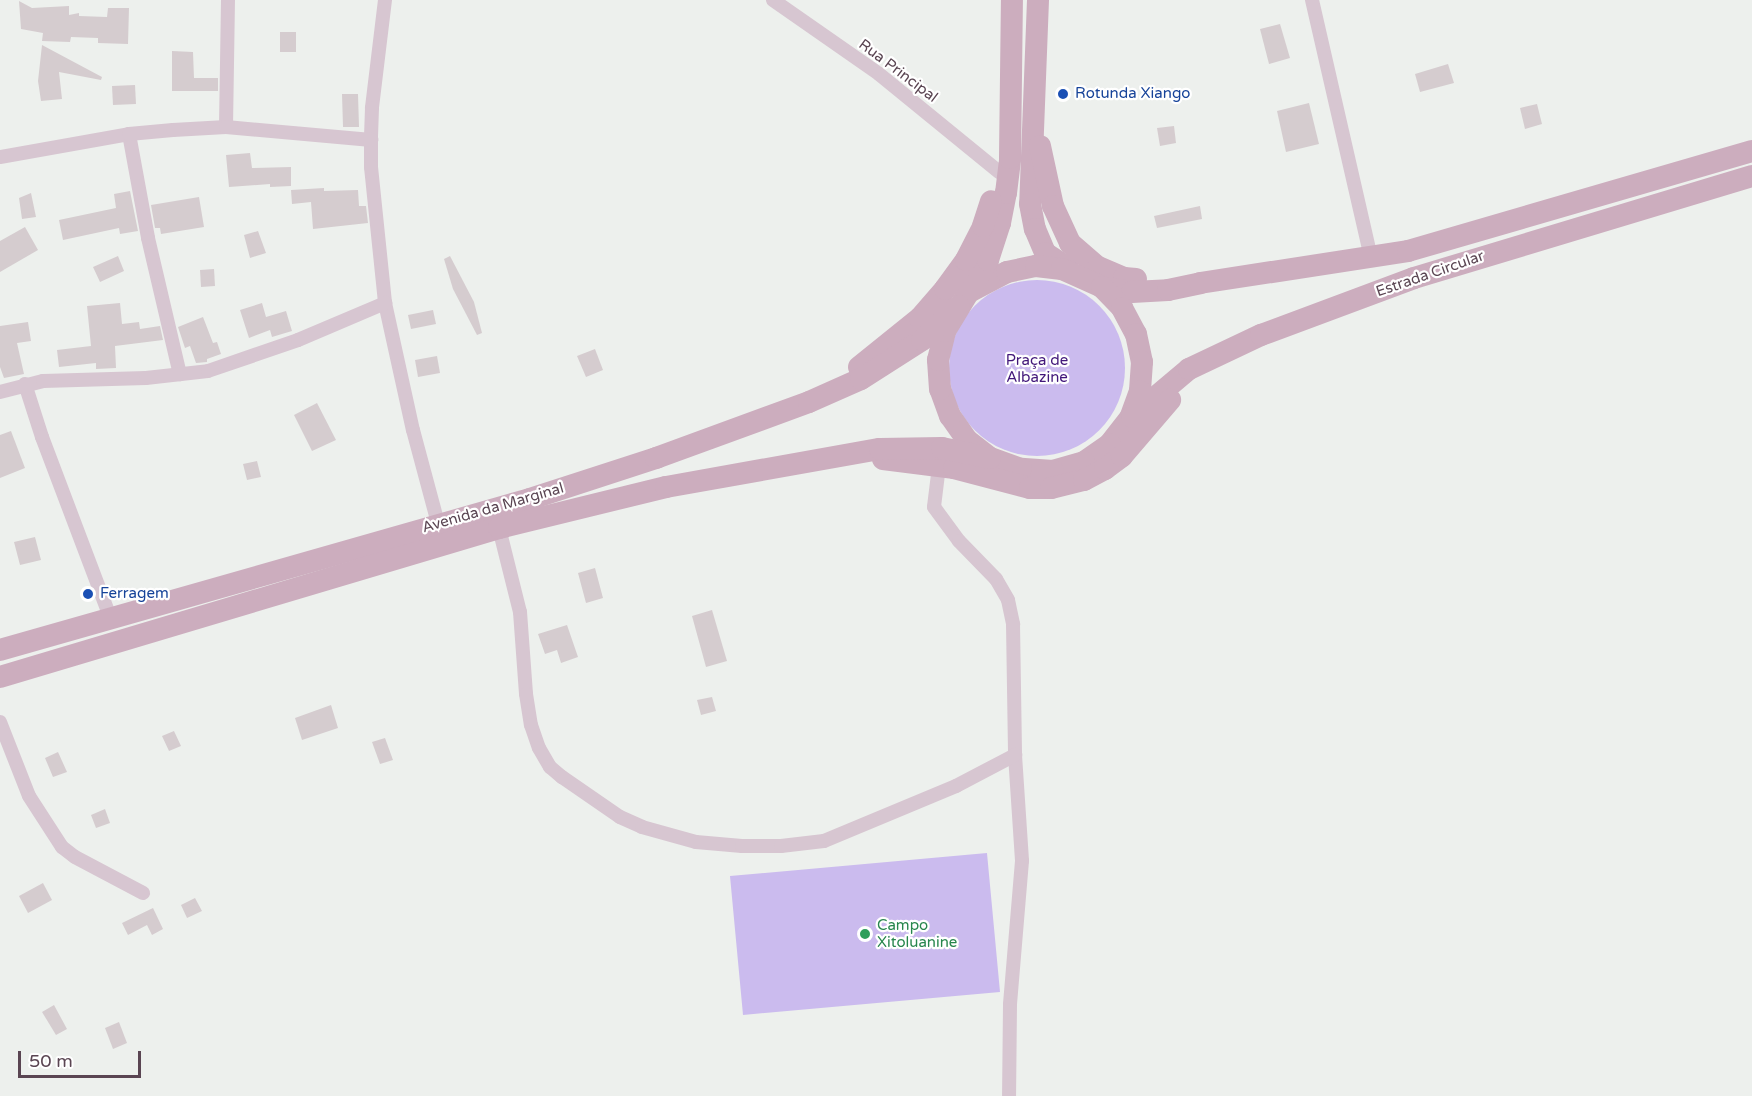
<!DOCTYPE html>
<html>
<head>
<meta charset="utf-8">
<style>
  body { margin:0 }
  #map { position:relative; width:1752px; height:1096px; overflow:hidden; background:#edf0ed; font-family:"Varela Round",sans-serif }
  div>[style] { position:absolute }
  .green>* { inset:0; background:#cbbbee }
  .round { border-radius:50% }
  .building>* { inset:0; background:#d5cccf }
  .street>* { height:14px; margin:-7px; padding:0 7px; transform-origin:7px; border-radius:7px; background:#d7c6d1 }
  .primary>* { height:22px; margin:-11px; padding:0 11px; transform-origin:11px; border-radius:11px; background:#ccadbe }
  .dots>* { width:16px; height:16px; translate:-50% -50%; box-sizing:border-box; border:3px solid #fff; border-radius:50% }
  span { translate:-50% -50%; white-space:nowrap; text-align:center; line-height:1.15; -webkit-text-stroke:4.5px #fff; paint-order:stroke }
  .street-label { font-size:15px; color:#5a4552 }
  .transit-label { font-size:15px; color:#164399 }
  .left { translate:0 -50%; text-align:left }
  .park-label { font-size:15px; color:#42177a }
  .leisure-label { font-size:15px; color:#27864d }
  .scale { position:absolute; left:18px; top:1051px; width:123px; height:27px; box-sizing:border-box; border:3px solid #5a4552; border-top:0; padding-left:8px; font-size:18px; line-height:21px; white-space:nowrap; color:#5a4552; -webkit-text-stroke:4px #fff; paint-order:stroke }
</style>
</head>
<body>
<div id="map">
  <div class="green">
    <div class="round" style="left:949px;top:280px;width:176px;height:176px"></div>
    <div style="clip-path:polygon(987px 853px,1000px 992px,743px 1015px,730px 876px)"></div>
  </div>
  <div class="building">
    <div style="clip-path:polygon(19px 1px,32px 8px,69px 6px,69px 15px,79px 13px,79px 16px,107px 17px,108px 8px,129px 8px,128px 44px,98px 43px,98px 38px,71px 37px,70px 42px,42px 41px,43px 33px,21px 29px)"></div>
    <div style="clip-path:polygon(1280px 24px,1290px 58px,1269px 64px,1260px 29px)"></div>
    <div style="clip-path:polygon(280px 32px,296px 32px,296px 52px,280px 52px)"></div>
    <div style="clip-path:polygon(42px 45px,102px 77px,101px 80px,59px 72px,62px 99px,41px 101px,38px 81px)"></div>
    <div style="clip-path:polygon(172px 51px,193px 52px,194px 78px,218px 78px,218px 91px,172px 91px)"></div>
    <div style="clip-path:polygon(1448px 64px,1454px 83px,1420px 92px,1415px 74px)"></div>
    <div style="clip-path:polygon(135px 85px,136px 104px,113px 105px,112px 86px)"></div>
    <div style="clip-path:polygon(342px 94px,358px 94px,359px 127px,343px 127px)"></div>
    <div style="clip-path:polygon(1309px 103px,1319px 144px,1286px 152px,1277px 111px)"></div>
    <div style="clip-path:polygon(1537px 104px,1542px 124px,1525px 129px,1520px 108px)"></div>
    <div style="clip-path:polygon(1174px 126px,1176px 143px,1160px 146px,1157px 128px)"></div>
    <div style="clip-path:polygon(250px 153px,252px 168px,291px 167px,291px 186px,270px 187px,270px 184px,229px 187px,226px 155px)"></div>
    <div style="clip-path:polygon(324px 188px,324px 191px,358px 190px,359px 206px,366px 206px,368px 223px,313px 229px,311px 202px,292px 204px,291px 190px)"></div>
    <div style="clip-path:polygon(130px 191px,138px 231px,120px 234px,119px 228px,63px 240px,59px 220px,116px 208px,114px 194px)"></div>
    <div style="clip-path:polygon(31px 193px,36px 217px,22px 219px,19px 198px)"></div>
    <div style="clip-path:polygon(199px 197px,204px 227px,161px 234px,160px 228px,155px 228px,151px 205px)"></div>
    <div style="clip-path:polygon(1200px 206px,1202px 219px,1157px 228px,1154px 216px)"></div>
    <div style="clip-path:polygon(25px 227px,38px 250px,0 272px,0 241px)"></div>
    <div style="clip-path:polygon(258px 231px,266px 253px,250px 258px,244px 235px)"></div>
    <div style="clip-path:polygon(118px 256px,124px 271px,100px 282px,93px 267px)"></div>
    <div style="clip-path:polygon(450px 256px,474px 302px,482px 333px,477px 335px,453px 289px,444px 259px)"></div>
    <div style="clip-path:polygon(214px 269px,215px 286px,201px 287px,200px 270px)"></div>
    <div style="clip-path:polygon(120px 303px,122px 324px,139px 322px,140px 329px,160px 326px,163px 340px,115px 346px,116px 368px,96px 369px,96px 363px,59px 367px,57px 350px,91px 346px,87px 306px)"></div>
    <div style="clip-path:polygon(262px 303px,266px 317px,286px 311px,292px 331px,272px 337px,270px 330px,249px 338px,240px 310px)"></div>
    <div style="clip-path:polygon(433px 310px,436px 324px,411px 329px,408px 315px)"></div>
    <div style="clip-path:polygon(203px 317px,213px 343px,217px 342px,221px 354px,207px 359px,207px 362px,196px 363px,190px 346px,185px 348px,178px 327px)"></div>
    <div style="clip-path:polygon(28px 322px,31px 341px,17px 343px,24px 374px,4px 378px,0 367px,0 326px)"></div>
    <div style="clip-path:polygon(595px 349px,603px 370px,586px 377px,577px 356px)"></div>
    <div style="clip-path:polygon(437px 356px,440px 373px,418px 377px,415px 360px)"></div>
    <div style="clip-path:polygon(317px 403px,336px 440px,312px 451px,294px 415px)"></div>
    <div style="clip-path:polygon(11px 431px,25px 468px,0 478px,0 435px)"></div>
    <div style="clip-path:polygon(257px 461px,261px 477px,247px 480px,243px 464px)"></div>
    <div style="clip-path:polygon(35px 537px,41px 560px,20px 565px,14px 542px)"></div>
    <div style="clip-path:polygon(595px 568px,603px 598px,586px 603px,578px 573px)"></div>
    <div style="clip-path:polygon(712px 610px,727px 661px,706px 667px,692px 616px)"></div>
    <div style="clip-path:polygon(567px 625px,578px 657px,561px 663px,557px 650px,545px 654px,538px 634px)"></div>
    <div style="clip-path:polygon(712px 697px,716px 711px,701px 715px,697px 700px)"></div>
    <div style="clip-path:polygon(331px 705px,338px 728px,302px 740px,295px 718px)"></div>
    <div style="clip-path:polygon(174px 731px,181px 746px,169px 751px,162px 736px)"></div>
    <div style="clip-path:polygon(385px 738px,393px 760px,380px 764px,372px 742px)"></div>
    <div style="clip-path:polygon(58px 752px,67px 772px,53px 777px,45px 758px)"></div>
    <div style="clip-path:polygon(105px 809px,110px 823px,96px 828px,91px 815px)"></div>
    <div style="clip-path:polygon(43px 883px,52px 900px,28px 913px,19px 896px)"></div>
    <div style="clip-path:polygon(195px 898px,202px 911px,187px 918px,181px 905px)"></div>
    <div style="clip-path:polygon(153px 908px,163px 929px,152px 935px,147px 925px,128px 935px,122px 923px)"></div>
    <div style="clip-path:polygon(54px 1005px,67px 1029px,56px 1035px,42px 1012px)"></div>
    <div style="clip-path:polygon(119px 1022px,127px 1043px,113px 1049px,105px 1028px)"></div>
  </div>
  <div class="street">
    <div style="left:385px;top:0;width:109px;rotate:96.9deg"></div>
    <div style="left:372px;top:108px;width:32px;rotate:92deg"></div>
    <div style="left:371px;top:140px;width:27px;rotate:90deg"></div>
    <div style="left:371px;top:167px;width:137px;rotate:84.1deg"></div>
    <div style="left:385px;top:303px;width:130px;rotate:77.6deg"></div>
    <div style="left:413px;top:430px;width:96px;rotate:75deg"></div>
    <div style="left:773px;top:0;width:129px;rotate:34.9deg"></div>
    <div style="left:879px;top:74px;width:155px;rotate:39.2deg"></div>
    <div style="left:1312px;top:0;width:265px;rotate:77.1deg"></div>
    <div style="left:226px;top:127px;width:127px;rotate:-89.1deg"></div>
    <div style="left:129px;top:134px;width:106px;rotate:79.6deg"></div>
    <div style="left:148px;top:238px;width:140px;rotate:76.8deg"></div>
    <div style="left:0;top:157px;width:131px;rotate:-10.1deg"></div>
    <div style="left:129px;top:134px;width:44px;rotate:-5.2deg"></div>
    <div style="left:173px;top:130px;width:53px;rotate:-3.2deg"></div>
    <div style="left:226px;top:127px;width:146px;rotate:5.1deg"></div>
    <div style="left:25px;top:384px;width:56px;rotate:72.2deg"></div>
    <div style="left:42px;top:437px;width:196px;rotate:69.3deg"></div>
    <div style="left:0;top:392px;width:44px;rotate:-14.3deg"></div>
    <div style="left:43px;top:381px;width:103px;rotate:-1.7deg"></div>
    <div style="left:146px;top:378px;width:62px;rotate:-6.4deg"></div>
    <div style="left:208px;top:371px;width:95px;rotate:-19deg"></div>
    <div style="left:298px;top:340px;width:95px;rotate:-23deg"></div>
    <div style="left:939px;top:466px;width:41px;rotate:97deg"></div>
    <div style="left:934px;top:507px;width:42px;rotate:53.7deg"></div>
    <div style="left:959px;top:541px;width:53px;rotate:45.8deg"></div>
    <div style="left:996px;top:579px;width:24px;rotate:60deg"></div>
    <div style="left:1008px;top:600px;width:25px;rotate:78deg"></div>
    <div style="left:1013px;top:624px;width:131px;rotate:89.1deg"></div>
    <div style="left:1015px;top:755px;width:106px;rotate:86.2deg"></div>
    <div style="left:1022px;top:861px;width:144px;rotate:94.8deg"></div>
    <div style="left:1010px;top:1005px;width:91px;rotate:90.6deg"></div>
    <div style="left:499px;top:528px;width:87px;rotate:76deg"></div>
    <div style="left:520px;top:612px;width:82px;rotate:85.8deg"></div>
    <div style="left:526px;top:694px;width:31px;rotate:81deg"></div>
    <div style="left:531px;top:725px;width:24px;rotate:71deg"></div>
    <div style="left:539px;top:748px;width:22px;rotate:60deg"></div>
    <div style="left:550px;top:767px;width:16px;rotate:40deg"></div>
    <div style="left:562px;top:777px;width:70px;rotate:34.6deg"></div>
    <div style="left:620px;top:817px;width:24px;rotate:24deg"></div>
    <div style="left:642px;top:827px;width:56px;rotate:15.5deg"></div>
    <div style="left:696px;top:842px;width:46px;rotate:5deg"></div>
    <div style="left:742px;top:846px;width:39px"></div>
    <div style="left:781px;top:846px;width:43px;rotate:-6.6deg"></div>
    <div style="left:824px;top:841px;width:143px;rotate:-22.6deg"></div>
    <div style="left:956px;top:786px;width:67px;rotate:-27.7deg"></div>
    <div style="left:0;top:722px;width:79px;rotate:68.6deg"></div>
    <div style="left:29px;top:796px;width:61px;rotate:57.1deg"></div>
    <div style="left:62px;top:847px;width:16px;rotate:38deg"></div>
    <div style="left:75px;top:857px;width:77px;rotate:27.9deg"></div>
  </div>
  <div class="primary">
    <div style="left:1038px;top:0;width:204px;rotate:92.2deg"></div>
    <div style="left:1030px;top:204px;width:25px;rotate:79deg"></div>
    <div style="left:1035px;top:229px;width:26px;rotate:67deg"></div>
    <div style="left:1045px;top:253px;width:27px;rotate:33deg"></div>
    <div style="left:1040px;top:146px;width:61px;rotate:77.8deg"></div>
    <div style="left:1053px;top:206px;width:41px;rotate:65.3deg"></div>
    <div style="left:1070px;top:243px;width:37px;rotate:41deg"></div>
    <div style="left:1098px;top:267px;width:28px;rotate:23deg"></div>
    <div style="left:1124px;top:278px;width:12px;rotate:5deg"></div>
    <div style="left:1102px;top:287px;width:30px;rotate:9deg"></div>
    <div style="left:1132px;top:292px;width:36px;rotate:-3deg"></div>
    <div style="left:1168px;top:290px;width:33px;rotate:-12deg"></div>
    <div style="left:1200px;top:283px;width:210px;rotate:-8.7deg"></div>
    <div style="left:1408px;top:251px;width:358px;rotate:-16.2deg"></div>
    <div style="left:969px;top:292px;width:43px;rotate:-27.8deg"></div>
    <div style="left:1007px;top:272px;width:30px;rotate:-12deg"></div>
    <div style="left:1036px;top:266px;width:26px;rotate:7deg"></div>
    <div style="left:1062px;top:269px;width:44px;rotate:24.2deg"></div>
    <div style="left:1102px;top:287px;width:29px;rotate:46deg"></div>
    <div style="left:1122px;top:308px;width:30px;rotate:62deg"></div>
    <div style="left:1136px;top:334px;width:29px;rotate:78deg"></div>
    <div style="left:1142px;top:362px;width:29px;rotate:94deg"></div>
    <div style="left:1140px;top:391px;width:29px;rotate:110deg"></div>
    <div style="left:1130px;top:418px;width:33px;rotate:128deg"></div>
    <div style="left:1110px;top:444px;width:32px;rotate:145deg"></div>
    <div style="left:1084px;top:462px;width:32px;rotate:164deg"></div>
    <div style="left:1053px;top:471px;width:32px;rotate:-176deg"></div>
    <div style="left:1021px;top:469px;width:33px;rotate:-160deg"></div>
    <div style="left:990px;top:458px;width:29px;rotate:-142deg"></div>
    <div style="left:967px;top:440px;width:29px;rotate:-125deg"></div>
    <div style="left:950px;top:416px;width:29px;rotate:-110deg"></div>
    <div style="left:940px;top:389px;width:29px;rotate:-94deg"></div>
    <div style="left:938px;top:360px;width:30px;rotate:-76deg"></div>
    <div style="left:945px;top:331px;width:83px;rotate:-58.8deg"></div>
    <div style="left:988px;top:260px;width:39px;rotate:-72deg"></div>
    <div style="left:1000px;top:223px;width:31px;rotate:-79deg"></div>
    <div style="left:1006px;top:193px;width:35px;rotate:-83deg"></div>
    <div style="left:1010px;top:158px;width:158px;rotate:-89.3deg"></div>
    <div style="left:859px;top:367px;width:78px;rotate:-38.8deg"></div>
    <div style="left:920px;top:318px;width:38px;rotate:-49deg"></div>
    <div style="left:945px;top:289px;width:36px;rotate:-54deg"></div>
    <div style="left:966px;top:260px;width:38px;rotate:-63deg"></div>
    <div style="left:983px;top:226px;width:26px;rotate:-72deg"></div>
    <div style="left:1132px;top:417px;width:75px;rotate:-40.1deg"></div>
    <div style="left:1189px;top:369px;width:80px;rotate:-25.3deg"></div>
    <div style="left:1261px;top:335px;width:163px;rotate:-20.4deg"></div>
    <div style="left:1414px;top:278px;width:353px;rotate:-16.8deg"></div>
    <div style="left:883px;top:459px;width:72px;rotate:7.2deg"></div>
    <div style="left:954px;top:468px;width:79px;rotate:14.7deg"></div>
    <div style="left:1030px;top:488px;width:21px"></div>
    <div style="left:1051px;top:488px;width:34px;rotate:-14deg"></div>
    <div style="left:1084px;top:480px;width:24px;rotate:-28deg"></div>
    <div style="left:1105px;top:469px;width:21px;rotate:-37deg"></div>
    <div style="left:1122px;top:456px;width:74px;rotate:-49.4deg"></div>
    <div style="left:0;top:650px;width:551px;rotate:-15.9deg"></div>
    <div style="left:530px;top:499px;width:133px;rotate:-18deg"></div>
    <div style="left:656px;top:458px;width:163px;rotate:-20.1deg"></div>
    <div style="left:809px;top:402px;width:57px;rotate:-23.9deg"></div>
    <div style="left:861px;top:379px;width:72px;rotate:-32.6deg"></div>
    <div style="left:922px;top:340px;width:50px;rotate:-42.6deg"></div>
    <div style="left:0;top:677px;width:521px;rotate:-16.63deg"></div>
    <div style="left:499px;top:528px;width:172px;rotate:-13.8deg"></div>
    <div style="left:666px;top:487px;width:217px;rotate:-10.1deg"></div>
    <div style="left:880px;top:449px;width:62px;rotate:-0.9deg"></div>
    <div style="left:942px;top:448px;width:49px;rotate:11.8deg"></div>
  </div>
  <div class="dots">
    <div style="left:1063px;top:94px;background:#1a4fb4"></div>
    <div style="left:88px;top:594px;background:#1a4fb4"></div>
    <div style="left:865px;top:934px;background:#2e9e5b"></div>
  </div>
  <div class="street-label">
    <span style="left:898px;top:71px;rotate:37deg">Rua Principal</span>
    <span style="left:1430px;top:274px;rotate:-19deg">Estrada Circular</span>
    <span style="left:493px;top:508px;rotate:-16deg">Avenida da Marginal</span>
  </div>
  <div class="transit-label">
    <span class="left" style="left:1075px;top:94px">Rotunda Xiango</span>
    <span class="left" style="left:100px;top:594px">Ferragem</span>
  </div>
  <div class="park-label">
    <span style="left:1037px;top:369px">Praça de<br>Albazine</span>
  </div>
  <div class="leisure-label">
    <span class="left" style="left:877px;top:934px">Campo<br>Xitoluanine</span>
  </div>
  <div class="scale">50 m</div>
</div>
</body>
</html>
